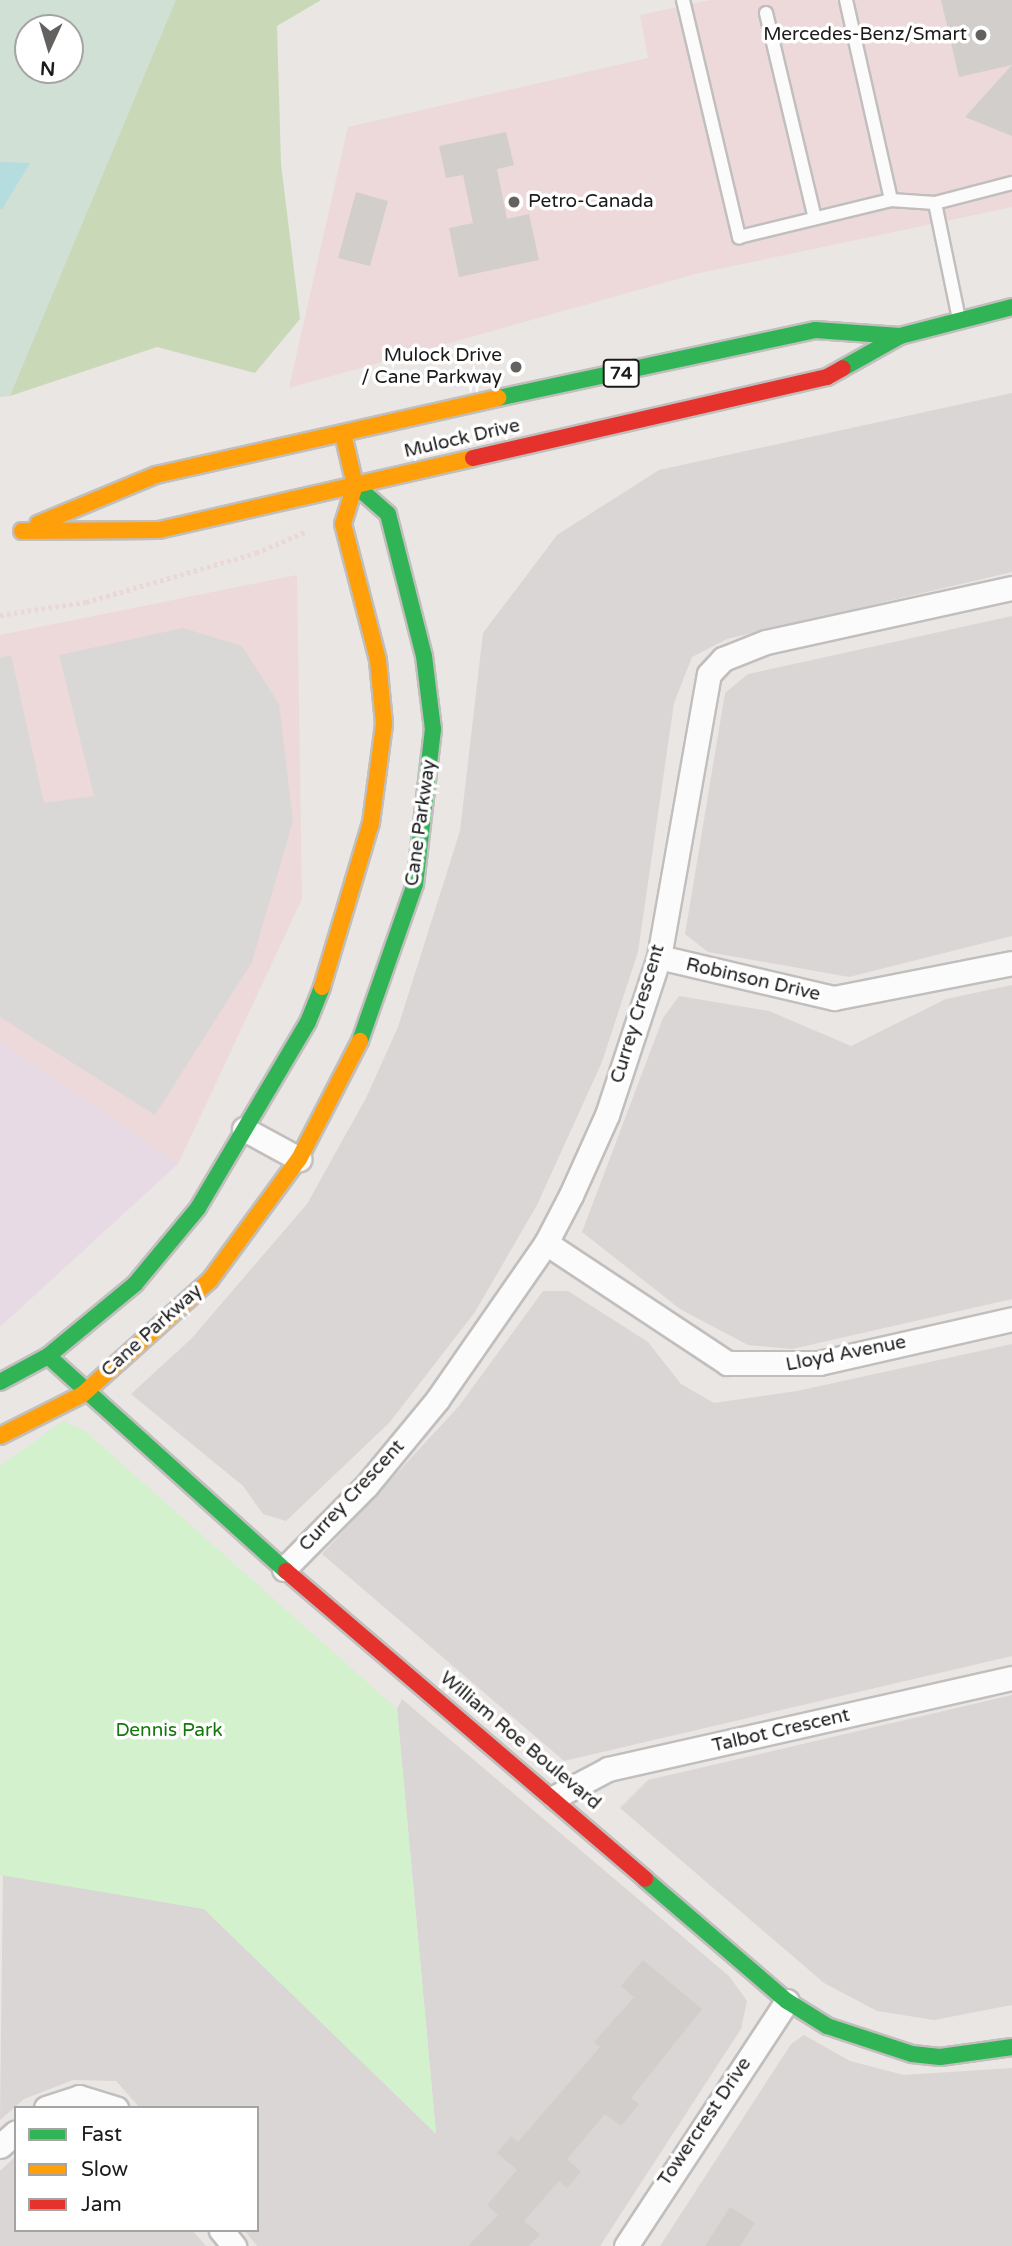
<!DOCTYPE html>
<html>
<head>
<meta charset="utf-8">
<style>
  body { margin:0 }
  #map { position:relative; width:1012px; height:2246px; overflow:hidden; background:#eae6e3; font-family:"Varela Round",sans-serif }
  div>[style] { position:absolute }
  .residential>* { inset:0; background:#d9d6d5 }
  .commercial>* { inset:0; background:#edd9da }
  .industrial>* { inset:0; background:#e8dae5 }
  .forest>* { inset:0; background:#c9d8b7 }
  .wetland>* { inset:0; background:#d1e0d4 }
  .park>* { inset:0; background:#d2f1cc }
  .parking>* { inset:0; background:#dad8d7 }
  .water>* { inset:0; background:#b5dcde }
  .building>* { inset:0; background:#d2cecc }
  .path>* { height:4.5px; margin-top:-2.25px; transform-origin:0; background:repeating-linear-gradient(90deg,#ead7d8 0 3.5px,transparent 0 7px) }
  .roads { filter:drop-shadow(2px 0 #c1bfbe) drop-shadow(-2px 0 #c1bfbe) drop-shadow(0 2px #c1bfbe) drop-shadow(0 -2px #c1bfbe) }
  .lane>* { height:12px; margin:-6px; padding:0 6px; transform-origin:6px; border-radius:6px; background:#fcfbfb }
  .street>* { height:23px; margin:-11.5px; padding:0 11.5px; transform-origin:11.5px; border-radius:11.5px; background:#fcfbfb }
  .fast>* { height:16px; margin:-8px; padding:0 8px; transform-origin:8px; border-radius:8px; background:#30b455 }
  .slow>* { height:16px; margin:-8px; padding:0 8px; transform-origin:8px; border-radius:8px; background:#ff9f0a }
  .jam>* { height:16px; margin:-8px; padding:0 8px; transform-origin:8px; border-radius:8px; background:#e5322d }
  .dots>* { width:19px; height:19px; translate:-50% -50%; box-sizing:border-box; border:4px solid #fff; border-radius:50% }
  span { translate:-50% -50%; white-space:nowrap; text-align:center; line-height:1.15; -webkit-text-stroke:7px #fff; paint-order:stroke }
  .shield-label span { padding:2px 5px; background:#fff; border:2px solid; border-radius:5px; -webkit-text-stroke-width:0 }
  .shield-label { font-size:18px; color:#1b1b1b; font-weight:700 }
  .poi-label { font-size:19px; color:#1b1b1b }
  .right { translate:-100% -50%; text-align:right }
  .left { translate:0 -50%; text-align:left }
  .street-label { font-size:19px; color:#1b1b1b }
  .park-label { font-size:19px; color:#137809 }
  .legend { position:absolute; left:14px; top:2106px; width:245px; height:126px; box-sizing:border-box; background:#fff; border:2px solid #a4a4a4; margin:0; padding:9px 12px; list-style:none; font-size:21px; color:#1b1b1b }
  .legend li { display:flex; align-items:center; gap:14px; height:35px }
  .legend b { width:35px; border:2px solid #a4a4a4 }
  .north { position:absolute; left:14px; top:14px; width:70px; height:70px; box-sizing:border-box; background:#fff; border:2px solid #a4a4a4; border-radius:50%; rotate:184deg; font-size:19px; font-weight:700; line-height:28px; text-align:center; color:#1b1b1b }
  .north::after { content:''; display:block; margin:auto; width:24px; height:32px; background:#636261; clip-path:polygon(50% 0,100% 100%,50% 72%,0 100%) }
</style>
</head>
<body>
<div id="map">
  <div class="residential">
    <div style="clip-path:polygon(1012px 393px,1012px 572px,727px 639px,692px 657px,674px 703px,638px 952px,602px 1062px,537px 1205px,475px 1312px,389px 1423px,286px 1521px,263px 1514px,243px 1486px,131px 1394px,191px 1339px,307px 1204px,366px 1098px,398px 1027px,460px 831px,483px 633px,557px 535px,659px 470px)"></div>
    <div style="clip-path:polygon(1012px 616px,1012px 936px,849px 977px,708px 952px,685px 934px,725px 693px,748px 674px)"></div>
    <div style="clip-path:polygon(1012px 985px,1012px 1299px,792px 1349px,748px 1345px,680px 1309px,582px 1232px,663px 1018px,679px 996px,769px 1011px,851px 1046px,946px 999px)"></div>
    <div style="clip-path:polygon(543px 1291px,568px 1291px,648px 1342px,681px 1384px,714px 1403px,797px 1391px,1012px 1344px,1012px 1656px,564px 1761px,322px 1554px,459px 1406px)"></div>
    <div style="clip-path:polygon(1012px 1695px,1012px 2005px,934px 2020px,877px 2011px,824px 1983px,620px 1808px,648px 1780px)"></div>
    <div style="clip-path:polygon(402px 1699px,729px 1976px,747px 2001px,741px 2029px,600px 2246px,257px 2246px,244px 2230px,257px 2230px,257px 2108px,140px 2108px,116px 2081px,73px 2080px,24px 2099px,0 2120px,3px 1873px,204px 1909px,436px 2133px,397px 1709px)"></div>
    <div style="clip-path:polygon(804px 2035px,850px 2061px,904px 2075px,1012px 2068px,1012px 2246px,660px 2246px,791px 2044px)"></div>
    <div style="clip-path:polygon(16px 2156px,16px 2230px,192px 2230px,206px 2246px,0 2246px,0 2171px)"></div>
  </div>
  <div class="commercial">
    <div style="clip-path:polygon(711px 0,1012px 0,1012px 207px,695px 274px,289px 388px,348px 127px,648px 58px,640px 15px)"></div>
    <div style="clip-path:polygon(297px 575px,302px 899px,178px 1164px,0 1041px,0 635px)"></div>
  </div>
  <div class="industrial">
    <div style="clip-path:polygon(0 1041px,178px 1164px,0 1327px)"></div>
  </div>
  <div class="forest">
    <div style="clip-path:polygon(175px 0,321px 0,277px 26px,281px 164px,300px 319px,255px 373px,157px 347px,10px 396px,87px 188px)"></div>
  </div>
  <div class="wetland">
    <div style="clip-path:polygon(evenodd,0 0,176px 0,10px 396px,0 397px,0 0,28px 28px,70px 28px,70px 70px,28px 70px,28px 28px)"></div>
  </div>
  <div class="park">
    <div style="clip-path:polygon(63px 1421px,85px 1431px,397px 1709px,436px 2134px,204px 1909px,0 1875px,0 1466px)"></div>
  </div>
  <div class="parking">
    <div style="clip-path:polygon(183px 628px,242px 646px,279px 704px,293px 821px,252px 962px,155px 1115px,0 1017px,0 658px,11px 655px,44px 803px,94px 796px,59px 655px)"></div>
  </div>
  <div class="water">
    <div style="clip-path:polygon(0 162px,30px 163px,2px 209px,0 209px)"></div>
  </div>
  <div class="building">
    <div style="clip-path:polygon(941px 0,1012px 0,1012px 65px,959px 77px)"></div>
    <div style="clip-path:polygon(1012px 65px,1012px 136px,965px 117px)"></div>
    <div style="clip-path:polygon(506px 132px,514px 165px,497px 169px,507px 219px,529px 214px,539px 260px,459px 277px,449px 228px,473px 223px,463px 175px,446px 178px,439px 146px)"></div>
    <div style="clip-path:polygon(356px 192px,388px 201px,370px 266px,338px 258px)"></div>
    <div style="clip-path:polygon(643px 1960px,702px 2009px,631px 2098px,639px 2104px,621px 2126px,605px 2114px,567px 2159px,581px 2172px,567px 2188px,559px 2181px,524px 2221px,540px 2234px,529px 2246px,468px 2246px,498px 2215px,487px 2205px,517px 2170px,497px 2153px,511px 2136px,518px 2142px,600px 2047px,594px 2042px,634px 1997px,621px 1986px)"></div>
    <div style="clip-path:polygon(730px 2207px,755px 2223px,740px 2246px,705px 2246px)"></div>
  </div>
  <div class="path">
    <div style="left:0;top:615px;width:87px;rotate:-8.6deg"></div>
    <div style="left:86px;top:602px;width:177px;rotate:-16.1deg"></div>
    <div style="left:256px;top:553px;width:53px;rotate:-23.2deg"></div>
  </div>
  <div class="roads">
    <div class="lane">
      <div style="left:683px;top:0;width:244px;rotate:76.7deg"></div>
      <div style="left:739px;top:237px;width:156px;rotate:-13.7deg"></div>
      <div style="left:891px;top:200px;width:44px;rotate:3.9deg"></div>
      <div style="left:846px;top:0;width:205px;rotate:77.3deg"></div>
      <div style="left:766px;top:13px;width:211px;rotate:76.6deg"></div>
      <div style="left:959px;top:319px;width:118px;rotate:-101.7deg"></div>
      <div style="left:935px;top:203px;width:80px;rotate:-14.6deg"></div>
    </div>
    <div class="street">
      <div style="left:659px;top:957px;width:180px;rotate:13.2deg"></div>
      <div style="left:834px;top:998px;width:181px;rotate:-11.1deg"></div>
      <div style="left:244px;top:1129px;width:63px;rotate:28.6deg"></div>
      <div style="left:546px;top:1243px;width:217px;rotate:33.5deg"></div>
      <div style="left:727px;top:1363px;width:92px"></div>
      <div style="left:819px;top:1363px;width:198px;rotate:-12.8deg"></div>
      <div style="left:284px;top:1569px;width:118px;rotate:-45.3deg"></div>
      <div style="left:367px;top:1485px;width:110px;rotate:-50.5deg"></div>
      <div style="left:437px;top:1400px;width:191px;rotate:-55.2deg"></div>
      <div style="left:546px;top:1243px;width:54px;rotate:-62.5deg"></div>
      <div style="left:571px;top:1195px;width:88px;rotate:-65.8deg"></div>
      <div style="left:607px;top:1115px;width:166px;rotate:-71.8deg"></div>
      <div style="left:659px;top:957px;width:287px;rotate:-80deg"></div>
      <div style="left:709px;top:674px;width:21px;rotate:-47deg"></div>
      <div style="left:723px;top:659px;width:46px;rotate:-21.6deg"></div>
      <div style="left:766px;top:642px;width:252px;rotate:-12.4deg"></div>
      <div style="left:555px;top:1797px;width:60px;rotate:-27.8deg"></div>
      <div style="left:608px;top:1769px;width:414px;rotate:-12.7deg"></div>
      <div style="left:46px;top:2108px;width:35px;rotate:-18deg"></div>
      <div style="left:79px;top:2097px;width:39px;rotate:17deg"></div>
      <div style="left:0;top:2146px;width:21px;rotate:-41deg"></div>
      <div style="left:221px;top:2230px;width:21px;rotate:51deg"></div>
      <div style="left:626px;top:2246px;width:293px;rotate:-56.7deg"></div>
    </div>
    <div class="fast">
      <div style="left:843px;top:368px;width:65px;rotate:-29.3deg"></div>
      <div style="left:900px;top:336px;width:116px;rotate:-14.5deg"></div>
      <div style="left:498px;top:398px;width:324px;rotate:-12.1deg"></div>
      <div style="left:815px;top:330px;width:85px;rotate:4deg"></div>
      <div style="left:355px;top:485px;width:44px;rotate:41.3deg"></div>
      <div style="left:388px;top:514px;width:146px;rotate:75.8deg"></div>
      <div style="left:424px;top:656px;width:74px;rotate:83deg"></div>
      <div style="left:433px;top:729px;width:156px;rotate:96.6deg"></div>
      <div style="left:415px;top:884px;width:166px;rotate:109.3deg"></div>
      <div style="left:48px;top:1356px;width:321px;rotate:42.1deg"></div>
      <div style="left:0;top:1382px;width:55px;rotate:-28.4deg"></div>
      <div style="left:48px;top:1356px;width:113px;rotate:-39.6deg"></div>
      <div style="left:135px;top:1284px;width:99px;rotate:-50.3deg"></div>
      <div style="left:198px;top:1208px;width:216px;rotate:-59.4deg"></div>
      <div style="left:308px;top:1022px;width:38px;rotate:-68deg"></div>
      <div style="left:645px;top:1879px;width:187px;rotate:40.7deg"></div>
      <div style="left:787px;top:2001px;width:47px;rotate:32deg"></div>
      <div style="left:827px;top:2026px;width:89px;rotate:18.2deg"></div>
      <div style="left:912px;top:2054px;width:28px;rotate:6deg"></div>
      <div style="left:940px;top:2057px;width:73px;rotate:-7.9deg"></div>
    </div>
    <div class="slow">
      <div style="left:38px;top:524px;width:128px;rotate:-22.6deg"></div>
      <div style="left:156px;top:475px;width:351px;rotate:-12.7deg"></div>
      <div style="left:22px;top:531px;width:137px;rotate:-0.4deg"></div>
      <div style="left:159px;top:530px;width:322px;rotate:-12.9deg"></div>
      <div style="left:322px;top:987px;width:171px;rotate:-73.4deg"></div>
      <div style="left:371px;top:823px;width:100px;rotate:-82.5deg"></div>
      <div style="left:384px;top:724px;width:64px;rotate:-95.4deg"></div>
      <div style="left:378px;top:660px;width:140px;rotate:-104.4deg"></div>
      <div style="left:343px;top:524px;width:41px;rotate:-72.9deg"></div>
      <div style="left:355px;top:485px;width:52px;rotate:-103.2deg"></div>
      <div style="left:0;top:1436px;width:93px;rotate:-26.8deg"></div>
      <div style="left:83px;top:1394px;width:171px;rotate:-41.9deg"></div>
      <div style="left:210px;top:1280px;width:150px;rotate:-53.7deg"></div>
      <div style="left:299px;top:1159px;width:133px;rotate:-62.7deg"></div>
    </div>
    <div class="jam">
      <div style="left:473px;top:458px;width:363px;rotate:-12.9deg"></div>
      <div style="left:827px;top:377px;width:18px;rotate:-29deg"></div>
      <div style="left:286px;top:1571px;width:473px;rotate:40.6deg"></div>
    </div>
  </div>
  <div class="dots">
    <div style="left:981px;top:35px;background:#636261"></div>
    <div style="left:514px;top:202px;background:#636261"></div>
    <div style="left:516px;top:367px;background:#636261"></div>
  </div>
  <div class="shield-label">
    <span style="left:621px;top:373px">74</span>
  </div>
  <div class="poi-label">
    <span class="right" style="left:967px;top:35px">Mercedes-Benz/Smart</span>
    <span class="left" style="left:528px;top:202px">Petro-Canada</span>
    <span class="right" style="left:502px;top:367px">Mulock Drive<br>/ Cane Parkway</span>
  </div>
  <div class="street-label">
    <span style="left:462px;top:439px;rotate:-13deg">Mulock Drive</span>
    <span style="left:421px;top:823px;rotate:-82deg">Cane Parkway</span>
    <span style="left:753px;top:980px;rotate:13deg">Robinson Drive</span>
    <span style="left:638px;top:1014px;rotate:-73deg">Currey Crescent</span>
    <span style="left:152px;top:1331px;rotate:-42deg">Cane Parkway</span>
    <span style="left:846px;top:1354px;rotate:-11deg">Lloyd Avenue</span>
    <span style="left:352px;top:1496px;rotate:-47deg">Currey Crescent</span>
    <span style="left:781px;top:1731px;rotate:-13deg">Talbot Crescent</span>
    <span style="left:520px;top:1741px;rotate:40deg">William Roe Boulevard</span>
    <span style="left:705px;top:2122px;rotate:-56deg">Towercrest Drive</span>
  </div>
  <div class="park-label">
    <span style="left:169px;top:1731px">Dennis Park</span>
  </div>
  <ul class="legend">
  <li><b style="height:9px;background:#30b455"></b>Fast</li>
  <li><b style="height:9px;background:#ff9f0a"></b>Slow</li>
  <li><b style="height:9px;background:#e5322d"></b>Jam</li>
  </ul>
  <div class="north">N</div>
</div>
</body>
</html>
